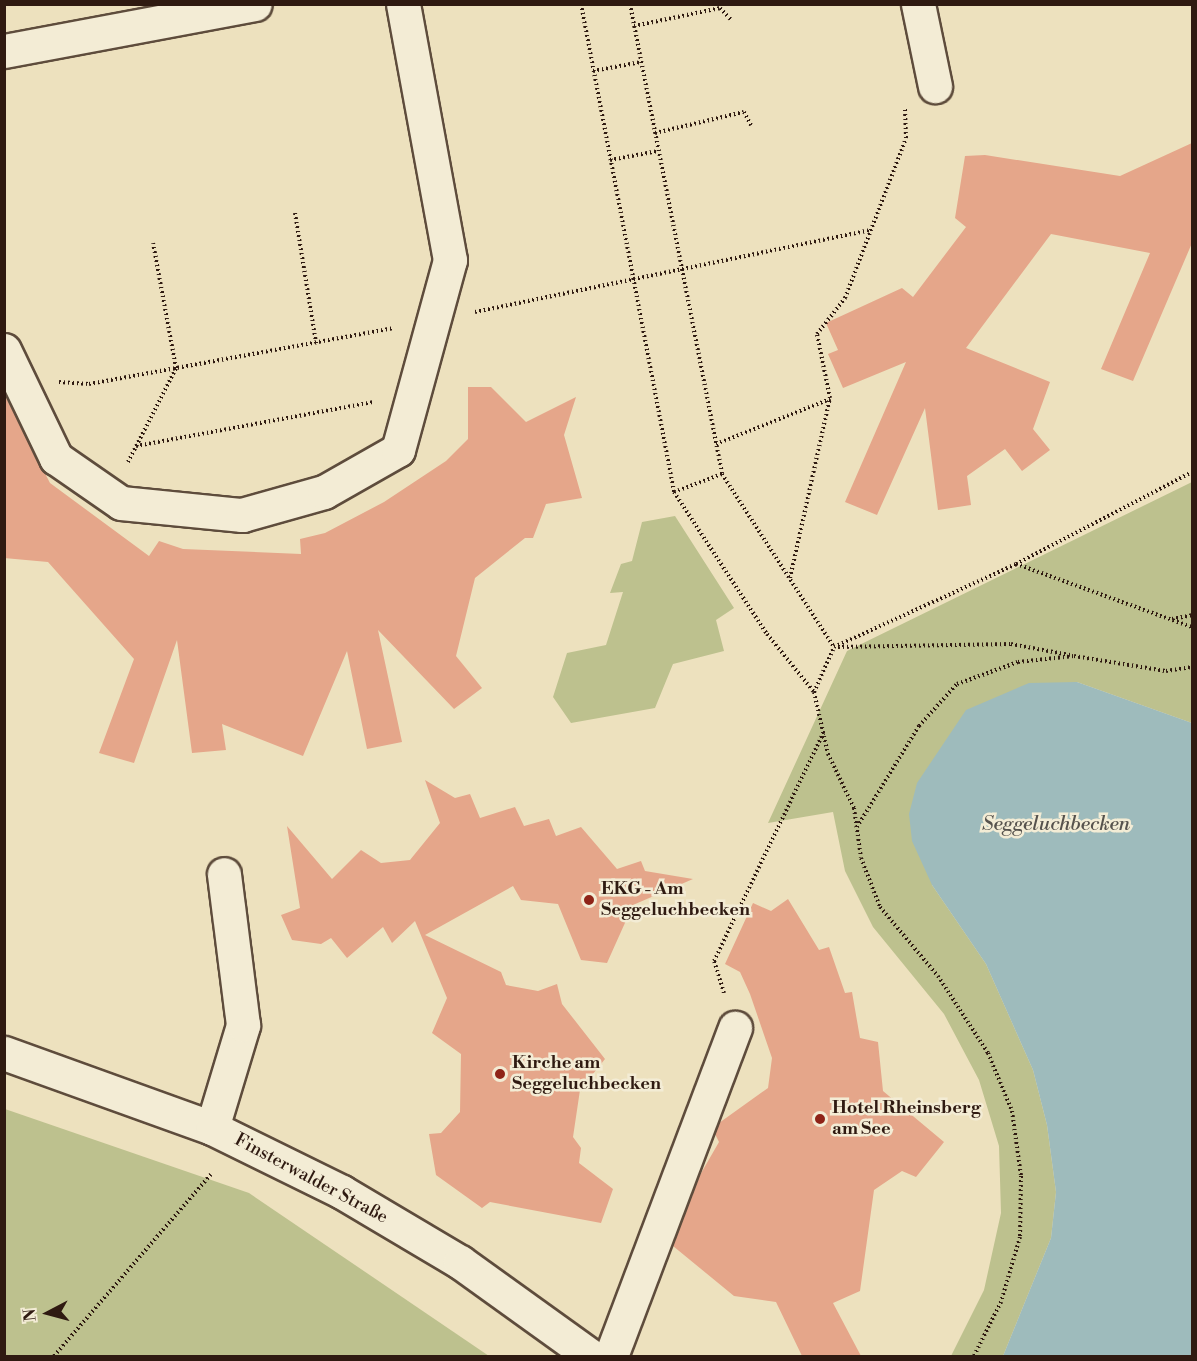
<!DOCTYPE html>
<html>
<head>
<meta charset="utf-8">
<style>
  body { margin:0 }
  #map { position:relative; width:1197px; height:1361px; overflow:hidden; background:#ede1be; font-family:"Libre Bodoni",serif }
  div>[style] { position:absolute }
  .green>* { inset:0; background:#bdc18e }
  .water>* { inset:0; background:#9ebbbc }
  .building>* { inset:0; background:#e5a68a }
  .path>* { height:4px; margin-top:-2px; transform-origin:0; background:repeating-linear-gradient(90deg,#2f1a11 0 1.5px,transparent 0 4.5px) }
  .roads { filter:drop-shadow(2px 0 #5e4c3c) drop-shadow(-2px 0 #5e4c3c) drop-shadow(0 2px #5e4c3c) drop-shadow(0 -2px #5e4c3c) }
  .minor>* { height:33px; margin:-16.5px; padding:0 16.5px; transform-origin:16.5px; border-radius:16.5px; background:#f3ecd5 }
  .dots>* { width:16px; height:16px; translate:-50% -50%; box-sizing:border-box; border:3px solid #f3ecd5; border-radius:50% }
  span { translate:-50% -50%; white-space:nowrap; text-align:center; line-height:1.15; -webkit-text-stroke:5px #f3ecd5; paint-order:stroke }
  .poi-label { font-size:18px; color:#2f1a11; font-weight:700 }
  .left { translate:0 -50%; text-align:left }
  .street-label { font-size:18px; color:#2f1a11 }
  .water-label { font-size:20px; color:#56524d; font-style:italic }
  .frame { position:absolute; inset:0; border:6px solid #2f1a11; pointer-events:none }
  .north { position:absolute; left:18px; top:1283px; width:60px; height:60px; -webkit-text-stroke:4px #f3ecd5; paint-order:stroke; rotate:264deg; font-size:16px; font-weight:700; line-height:24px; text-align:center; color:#2f1a11 }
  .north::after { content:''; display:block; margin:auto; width:21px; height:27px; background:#2f1a11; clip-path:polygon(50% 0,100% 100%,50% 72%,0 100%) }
</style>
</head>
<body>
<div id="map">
  <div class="green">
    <div style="clip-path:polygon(1192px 482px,1192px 723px,1077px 682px,932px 885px,986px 964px,1033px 1070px,1047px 1125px,1056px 1192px,1051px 1238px,1003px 1356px,951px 1356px,984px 1290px,1001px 1213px,999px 1146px,979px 1080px,944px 1014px,873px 927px,845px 871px,833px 812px,768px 823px,847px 651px)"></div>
    <div style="clip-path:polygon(675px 516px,734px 608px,716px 620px,724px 651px,673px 664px,655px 708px,571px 723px,553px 697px,567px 653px,606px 645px,623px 592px,610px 593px,621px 564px,632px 561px,642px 522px)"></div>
    <div style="clip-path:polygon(5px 1109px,249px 1193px,489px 1356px,5px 1356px)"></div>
  </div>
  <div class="water">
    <div style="clip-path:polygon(1077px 682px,1192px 723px,1192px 1356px,1003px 1356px,1051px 1238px,1056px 1192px,1047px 1125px,1033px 1070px,986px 964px,932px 885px,912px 841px,909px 814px,917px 783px,966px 710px,1029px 683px)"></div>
  </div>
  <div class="building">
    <div style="clip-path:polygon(1192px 143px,1192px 243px,1133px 381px,1101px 369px,1150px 253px,1051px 234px,966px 348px,1050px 382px,1033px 429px,1050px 450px,1022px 471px,1005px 449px,967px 476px,971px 505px,938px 510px,925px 408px,877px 515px,845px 502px,906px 362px,843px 388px,828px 354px,838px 350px,826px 323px,902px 288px,913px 297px,966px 227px,955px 218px,965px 156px,985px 155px,1120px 176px)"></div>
    <div style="clip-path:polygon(468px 387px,491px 387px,526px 422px,576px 397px,564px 435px,582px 498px,546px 504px,533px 538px,525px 538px,475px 578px,456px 656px,482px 688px,454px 709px,378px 630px,402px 742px,367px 749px,347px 651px,303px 756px,222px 724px,226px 750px,192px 753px,177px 640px,134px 763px,99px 753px,134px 659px,48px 562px,4px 558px,4px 394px,50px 483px,149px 556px,159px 541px,183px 549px,301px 554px,300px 539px,325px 533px,384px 502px,446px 461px,468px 439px)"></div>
    <div style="clip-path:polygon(425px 780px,455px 798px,470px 794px,480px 818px,515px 807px,524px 826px,549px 819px,556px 836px,581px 827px,617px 869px,641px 861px,645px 871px,693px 879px,633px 905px,607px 963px,581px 960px,558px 904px,521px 900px,513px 886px,425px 935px,501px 972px,506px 985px,538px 991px,557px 984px,562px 1004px,605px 1059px,580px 1090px,573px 1137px,581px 1148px,579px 1163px,613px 1189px,601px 1223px,490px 1202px,482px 1208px,436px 1175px,429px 1134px,441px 1133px,460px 1112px,461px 1054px,432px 1033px,447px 998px,415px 921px,392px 943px,383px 927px,347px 958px,331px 938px,321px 944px,292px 940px,281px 915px,300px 908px,287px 826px,332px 879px,361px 850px,381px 863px,410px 860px,440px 823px)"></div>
    <div style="clip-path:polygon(788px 899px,819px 950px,829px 947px,845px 993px,852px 992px,860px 1038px,878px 1042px,883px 1091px,944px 1142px,916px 1177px,902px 1171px,874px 1190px,860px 1291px,833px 1303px,861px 1356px,802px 1356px,776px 1302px,734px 1296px,673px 1246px,700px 1175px,719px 1142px,715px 1134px,719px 1123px,768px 1088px,772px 1058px,750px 994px,740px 972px,725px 964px,753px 903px,771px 911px)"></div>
  </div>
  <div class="path">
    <div style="left:581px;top:4px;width:497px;rotate:79.2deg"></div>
    <div style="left:674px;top:492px;width:170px;rotate:56.8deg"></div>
    <div style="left:767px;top:634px;width:75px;rotate:51deg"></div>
    <div style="left:814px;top:692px;width:64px;rotate:77.3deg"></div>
    <div style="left:828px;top:754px;width:60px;rotate:64.3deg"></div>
    <div style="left:854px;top:808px;width:50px;rotate:82deg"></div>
    <div style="left:861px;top:858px;width:53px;rotate:68.8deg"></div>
    <div style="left:880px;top:907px;width:90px;rotate:50deg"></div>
    <div style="left:938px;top:976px;width:92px;rotate:57deg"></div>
    <div style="left:988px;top:1053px;width:63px;rotate:67.5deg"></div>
    <div style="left:1012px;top:1111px;width:66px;rotate:82.1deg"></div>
    <div style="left:1021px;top:1176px;width:61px;rotate:90.9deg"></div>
    <div style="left:1020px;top:1237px;width:68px;rotate:106.3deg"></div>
    <div style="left:1001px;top:1302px;width:60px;rotate:116.6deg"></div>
    <div style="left:630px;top:4px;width:479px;rotate:78.9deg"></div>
    <div style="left:722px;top:474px;width:206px;rotate:57.1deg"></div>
    <div style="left:634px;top:26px;width:88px;rotate:-11.8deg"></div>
    <div style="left:720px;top:8px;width:16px;rotate:47deg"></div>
    <div style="left:593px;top:71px;width:49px;rotate:-10.6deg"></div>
    <div style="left:655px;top:133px;width:91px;rotate:-13.3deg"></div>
    <div style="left:744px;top:112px;width:15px;rotate:62deg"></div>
    <div style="left:610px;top:160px;width:49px;rotate:-10.6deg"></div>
    <div style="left:295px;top:213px;width:132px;rotate:80.8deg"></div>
    <div style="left:475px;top:312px;width:404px;rotate:-11.7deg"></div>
    <div style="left:59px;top:382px;width:30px;rotate:4deg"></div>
    <div style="left:89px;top:384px;width:310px;rotate:-10.4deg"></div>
    <div style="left:716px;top:444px;width:123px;rotate:-21.5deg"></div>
    <div style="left:136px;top:446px;width:242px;rotate:-10.5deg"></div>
    <div style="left:128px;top:462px;width:106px;rotate:-62.9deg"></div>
    <div style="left:176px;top:368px;width:127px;rotate:-100.4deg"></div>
    <div style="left:674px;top:492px;width:51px;rotate:-20.6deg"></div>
    <div style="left:1016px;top:564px;width:187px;rotate:19.7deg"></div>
    <div style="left:790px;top:578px;width:184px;rotate:-77.5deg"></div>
    <div style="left:830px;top:398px;width:65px;rotate:-101.5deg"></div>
    <div style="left:817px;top:334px;width:46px;rotate:-52.1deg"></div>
    <div style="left:845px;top:298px;width:171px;rotate:-69.1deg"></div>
    <div style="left:906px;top:138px;width:30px;rotate:-92deg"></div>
    <div style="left:1172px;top:619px;width:20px;rotate:-11deg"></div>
    <div style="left:838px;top:647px;width:173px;rotate:-1deg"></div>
    <div style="left:1011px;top:644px;width:60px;rotate:10.6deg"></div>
    <div style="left:814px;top:692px;width:49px;rotate:-66deg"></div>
    <div style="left:834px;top:647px;width:200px;rotate:-24.5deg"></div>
    <div style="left:1016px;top:564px;width:199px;rotate:-27.6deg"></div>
    <div style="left:857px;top:827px;width:119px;rotate:-58.5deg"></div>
    <div style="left:919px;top:726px;width:57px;rotate:-47.9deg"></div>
    <div style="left:957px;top:684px;width:65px;rotate:-19.8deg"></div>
    <div style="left:1018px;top:662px;width:56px;rotate:-6.1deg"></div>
    <div style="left:1074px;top:656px;width:93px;rotate:9.3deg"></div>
    <div style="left:1166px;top:671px;width:26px;rotate:-9deg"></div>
    <div style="left:724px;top:993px;width:34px;rotate:-107deg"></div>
    <div style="left:714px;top:961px;width:253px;rotate:-64.4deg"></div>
    <div style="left:54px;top:1356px;width:240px;rotate:-49.2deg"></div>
  </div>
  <div class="roads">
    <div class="minor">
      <div style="left:918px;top:4px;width:84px;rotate:78.3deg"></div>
      <div style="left:4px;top:51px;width:255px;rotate:-10.6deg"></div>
      <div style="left:4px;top:350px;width:120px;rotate:64.3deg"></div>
      <div style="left:56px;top:458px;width:79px;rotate:34.7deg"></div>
      <div style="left:121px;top:503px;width:122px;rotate:5.7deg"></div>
      <div style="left:242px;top:515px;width:85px;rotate:-15.7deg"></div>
      <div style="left:324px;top:492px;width:85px;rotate:-29.6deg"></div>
      <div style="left:398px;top:450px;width:197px;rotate:-74.7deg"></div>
      <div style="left:450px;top:260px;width:260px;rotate:-100.4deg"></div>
      <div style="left:4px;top:1053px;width:221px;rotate:19.8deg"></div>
      <div style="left:212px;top:1128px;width:145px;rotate:26.2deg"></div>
      <div style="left:342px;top:1192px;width:137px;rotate:30.7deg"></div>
      <div style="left:460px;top:1262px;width:161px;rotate:35.7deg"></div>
      <div style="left:212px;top:1128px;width:108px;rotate:-73.2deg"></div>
      <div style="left:243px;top:1025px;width:152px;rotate:-97.2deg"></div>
      <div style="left:611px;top:1356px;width:351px;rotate:-69.3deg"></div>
    </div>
  </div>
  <div class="dots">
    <div style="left:589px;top:900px;background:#8f2418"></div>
    <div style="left:500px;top:1074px;background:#8f2418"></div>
    <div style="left:820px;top:1119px;background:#8f2418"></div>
  </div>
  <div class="poi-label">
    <span class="left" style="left:601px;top:900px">EKG - Am<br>Seggeluchbecken</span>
    <span class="left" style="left:512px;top:1074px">Kirche am<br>Seggeluchbecken</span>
    <span class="left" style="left:832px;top:1119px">Hotel Rheinsberg<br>am See</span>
  </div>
  <div class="street-label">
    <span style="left:311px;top:1179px;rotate:28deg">Finsterwalder Straße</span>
  </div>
  <div class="water-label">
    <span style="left:1056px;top:824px">Seggeluchbecken</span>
  </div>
  <div class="frame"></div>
  <div class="north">N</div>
</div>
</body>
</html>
